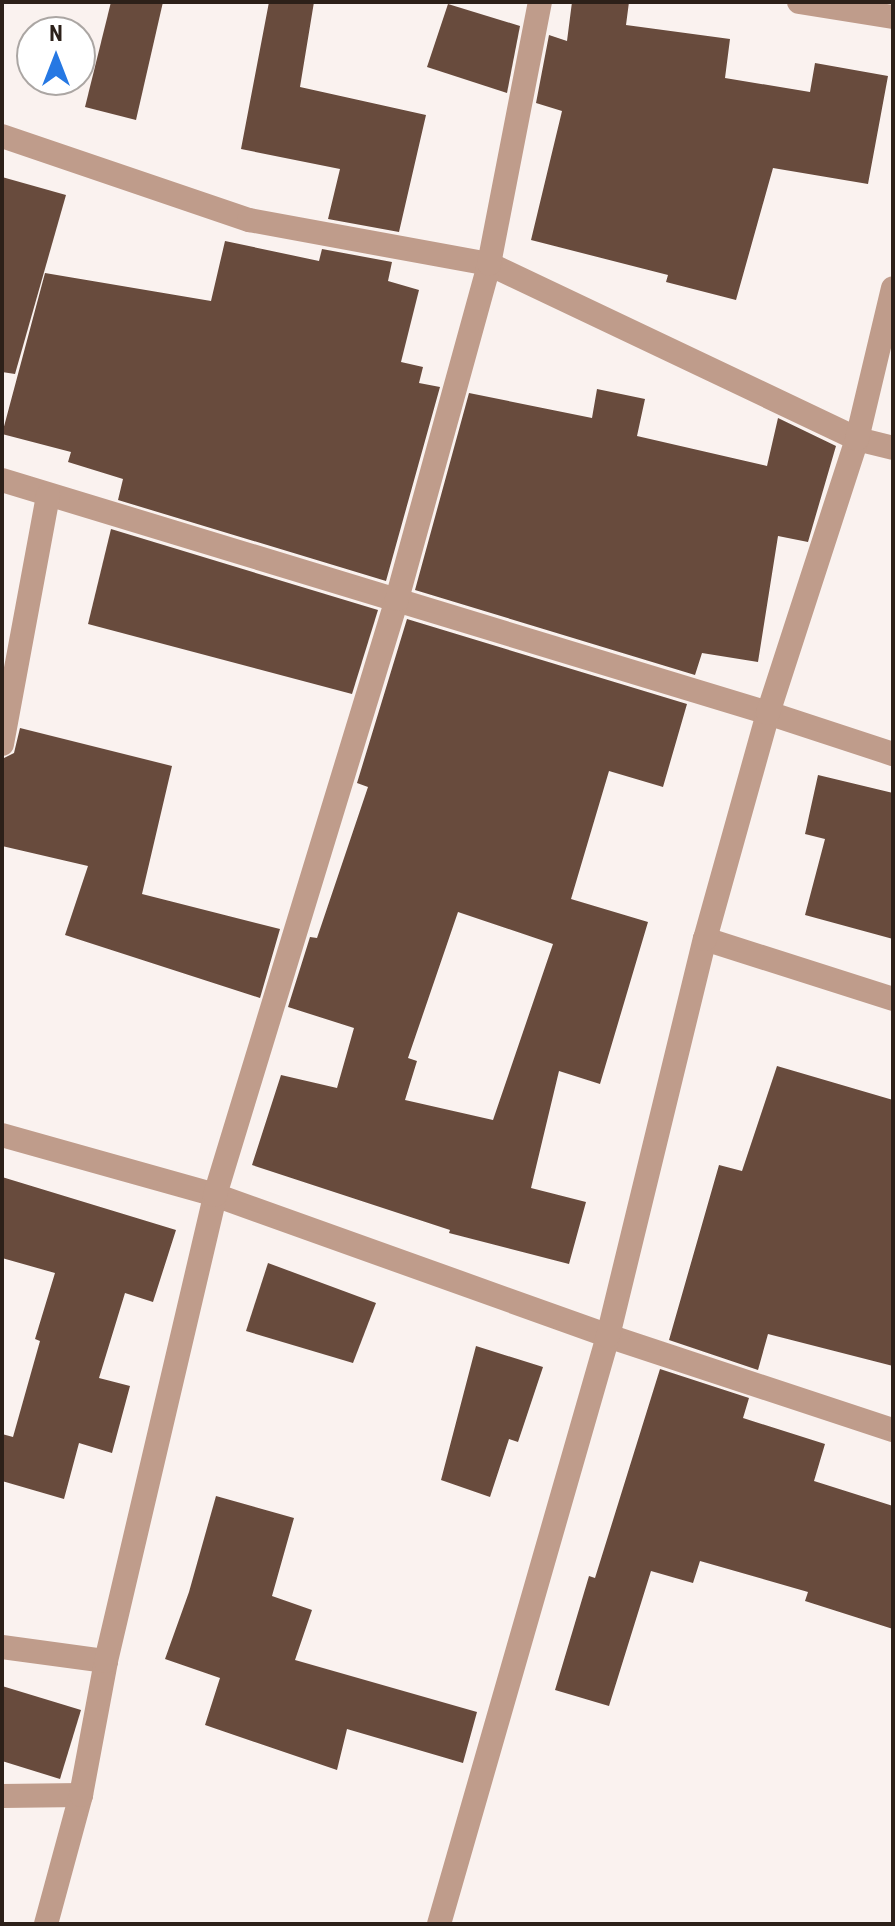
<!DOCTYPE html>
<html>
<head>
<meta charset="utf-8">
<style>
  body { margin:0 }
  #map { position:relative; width:895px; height:1926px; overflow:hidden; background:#faf2ef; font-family:"Roboto Condensed",sans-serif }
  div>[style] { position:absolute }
  .building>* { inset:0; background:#684b3d }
  .minor>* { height:24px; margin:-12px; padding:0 12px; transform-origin:12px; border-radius:12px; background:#bf9c8b }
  span { translate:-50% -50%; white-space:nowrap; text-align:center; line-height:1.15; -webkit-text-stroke:8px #fff; paint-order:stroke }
  .frame { position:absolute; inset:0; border:4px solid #2c2019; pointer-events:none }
  .north { position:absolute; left:16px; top:16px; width:80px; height:80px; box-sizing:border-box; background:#fff; border:2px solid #aba6a3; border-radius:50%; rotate:0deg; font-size:22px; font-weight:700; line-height:32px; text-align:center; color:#2c2019 }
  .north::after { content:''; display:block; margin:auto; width:28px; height:36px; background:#2678e3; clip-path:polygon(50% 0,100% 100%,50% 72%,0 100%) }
</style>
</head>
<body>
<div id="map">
  <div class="building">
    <div style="clip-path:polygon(111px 2px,163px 2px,136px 120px,85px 107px)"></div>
    <div style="clip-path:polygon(269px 2px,314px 2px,300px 87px,426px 115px,399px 232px,328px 219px,340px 169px,241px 149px)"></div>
    <div style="clip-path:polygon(572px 2px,629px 2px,626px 25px,730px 39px,725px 78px,810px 92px,815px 63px,888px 76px,868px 184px,773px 168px,736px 300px,666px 282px,668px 275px,531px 240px,562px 111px,536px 103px,549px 35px,567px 41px)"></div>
    <div style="clip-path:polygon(448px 4px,520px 26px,507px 93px,427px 67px)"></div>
    <div style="clip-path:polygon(2px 177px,66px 195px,15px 374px,2px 372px)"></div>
    <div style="clip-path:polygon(225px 241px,319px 261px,322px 249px,392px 262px,388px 281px,419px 290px,401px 362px,423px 367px,419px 383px,440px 387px,386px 581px,118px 500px,123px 479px,68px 462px,71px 452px,2px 434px,45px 273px,211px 301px)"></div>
    <div style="clip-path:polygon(597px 389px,645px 399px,637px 436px,767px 466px,778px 418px,836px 446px,808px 542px,778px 536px,758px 662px,702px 653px,695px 675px,415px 590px,469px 393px,592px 418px)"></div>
    <div style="clip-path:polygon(111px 529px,378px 610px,352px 694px,88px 624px)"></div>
    <div style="clip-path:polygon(evenodd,407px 619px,687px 704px,663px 787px,609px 771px,571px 899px,648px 922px,600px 1084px,559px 1071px,531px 1188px,586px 1202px,569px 1264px,449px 1233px,450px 1230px,252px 1165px,281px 1075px,337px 1088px,354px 1028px,288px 1007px,310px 937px,317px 938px,368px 787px,357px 783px,407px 619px,458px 912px,553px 944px,493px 1120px,405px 1100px,417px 1061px,408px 1058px,458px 912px)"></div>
    <div style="clip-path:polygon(20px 728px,172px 766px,142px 894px,280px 929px,260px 998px,65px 935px,88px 866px,2px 846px,2px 759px,14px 753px)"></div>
    <div style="clip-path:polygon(818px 775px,893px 793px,893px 939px,805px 915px,825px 839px,805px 834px)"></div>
    <div style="clip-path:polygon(777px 1066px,893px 1100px,893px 1366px,768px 1334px,758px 1370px,669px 1340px,719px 1165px,742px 1171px)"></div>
    <div style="clip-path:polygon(2px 1177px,176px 1230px,153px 1302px,125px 1293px,99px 1378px,130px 1386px,112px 1453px,79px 1443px,64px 1499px,2px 1481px,2px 1434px,13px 1437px,40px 1341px,35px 1339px,55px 1273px,2px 1258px)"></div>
    <div style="clip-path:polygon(268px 1263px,376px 1303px,353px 1363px,246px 1331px)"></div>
    <div style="clip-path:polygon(476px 1346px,543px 1367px,518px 1442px,509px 1439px,490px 1497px,441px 1480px)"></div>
    <div style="clip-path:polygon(660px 1369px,749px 1398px,743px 1418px,825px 1444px,814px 1481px,893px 1506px,893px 1629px,805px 1601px,808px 1592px,700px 1561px,693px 1583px,651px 1571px,609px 1706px,555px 1690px,589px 1576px,595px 1578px)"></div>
    <div style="clip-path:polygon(216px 1496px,294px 1518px,272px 1596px,312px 1610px,295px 1660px,477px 1712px,463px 1763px,347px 1729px,337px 1770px,205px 1725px,220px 1678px,165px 1659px,189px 1592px)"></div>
    <div style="clip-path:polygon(2px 1686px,81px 1710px,60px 1779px,2px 1761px)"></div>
  </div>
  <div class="minor">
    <div style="left:799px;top:2px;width:95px;rotate:9.1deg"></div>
    <div style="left:2px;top:136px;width:261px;rotate:18.8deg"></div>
    <div style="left:249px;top:220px;width:244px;rotate:10.4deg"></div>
    <div style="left:489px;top:264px;width:407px;rotate:25.4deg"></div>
    <div style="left:857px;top:439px;width:37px;rotate:14deg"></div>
    <div style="left:2px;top:480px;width:801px;rotate:16.92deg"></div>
    <div style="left:768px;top:713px;width:132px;rotate:18.2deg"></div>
    <div style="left:2px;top:744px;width:253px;rotate:-79.5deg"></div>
    <div style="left:705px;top:939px;width:197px;rotate:17.7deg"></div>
    <div style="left:2px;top:1135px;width:221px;rotate:15.7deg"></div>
    <div style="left:215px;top:1195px;width:418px;rotate:19.7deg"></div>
    <div style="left:608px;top:1336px;width:300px;rotate:18.3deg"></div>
    <div style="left:2px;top:1647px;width:105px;rotate:7.7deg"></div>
    <div style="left:2px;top:1796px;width:79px;rotate:-0.7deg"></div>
    <div style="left:46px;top:1924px;width:134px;rotate:-74.8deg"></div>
    <div style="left:81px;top:1795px;width:136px;rotate:-79.4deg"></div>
    <div style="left:106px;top:1661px;width:479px;rotate:-76.8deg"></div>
    <div style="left:215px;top:1195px;width:623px;rotate:-73.02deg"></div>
    <div style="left:397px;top:599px;width:347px;rotate:-74.6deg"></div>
    <div style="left:489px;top:264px;width:267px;rotate:-79deg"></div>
    <div style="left:439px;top:1924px;width:612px;rotate:-73.96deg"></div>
    <div style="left:608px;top:1336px;width:409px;rotate:-76.3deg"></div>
    <div style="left:705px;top:939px;width:235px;rotate:-74.4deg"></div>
    <div style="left:768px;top:713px;width:288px;rotate:-72deg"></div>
    <div style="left:857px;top:439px;width:155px;rotate:-76.6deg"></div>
  </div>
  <div class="frame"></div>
  <div class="north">N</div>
</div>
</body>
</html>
